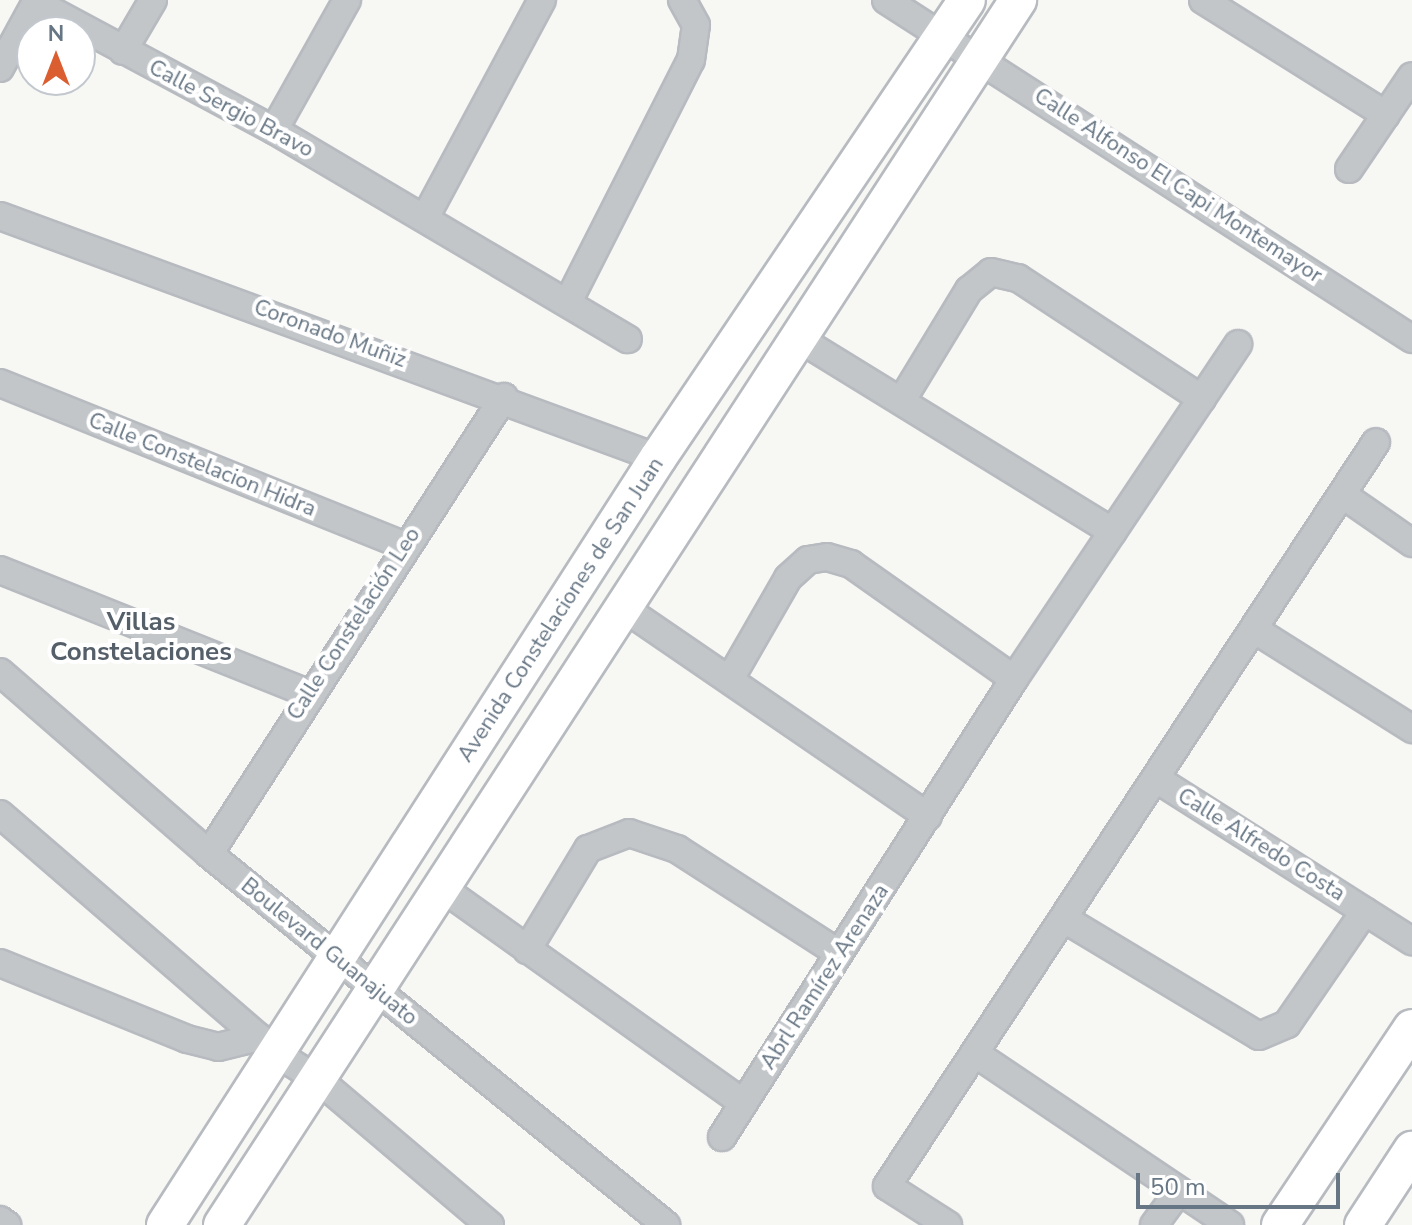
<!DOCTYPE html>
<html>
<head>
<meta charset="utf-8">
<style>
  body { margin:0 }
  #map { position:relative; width:1412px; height:1225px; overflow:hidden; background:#f7f7f4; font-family:"Nunito Sans",sans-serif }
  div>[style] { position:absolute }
  .roads { filter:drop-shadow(2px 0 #b7bbc0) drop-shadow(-2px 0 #b7bbc0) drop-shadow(0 2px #b7bbc0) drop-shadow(0 -2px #b7bbc0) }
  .street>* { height:26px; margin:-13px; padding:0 13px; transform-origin:13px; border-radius:13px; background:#c2c6c9 }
  .secondary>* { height:36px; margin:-18px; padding:0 18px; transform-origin:18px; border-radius:18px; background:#fff }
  span { translate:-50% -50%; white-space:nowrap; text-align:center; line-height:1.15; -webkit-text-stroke:8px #fff; paint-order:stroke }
  .street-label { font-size:22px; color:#677684 }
  .quarter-label { font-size:26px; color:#555f69; font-weight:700 }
  .north { position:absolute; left:16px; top:16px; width:80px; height:80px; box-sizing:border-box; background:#fff; border:2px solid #c2c8ce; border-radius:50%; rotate:0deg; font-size:22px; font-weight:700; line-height:32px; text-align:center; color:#677684 }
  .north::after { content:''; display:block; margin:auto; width:28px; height:36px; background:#db5e30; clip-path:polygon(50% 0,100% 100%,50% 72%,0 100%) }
  .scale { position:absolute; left:1136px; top:1173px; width:204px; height:36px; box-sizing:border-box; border:4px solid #677684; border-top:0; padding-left:10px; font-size:24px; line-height:28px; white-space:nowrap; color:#677684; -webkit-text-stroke:6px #fff; paint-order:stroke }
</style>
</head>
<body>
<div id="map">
  <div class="roads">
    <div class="street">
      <div style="left:886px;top:0;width:626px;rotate:32.8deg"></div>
      <div style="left:1203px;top:0;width:216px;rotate:32.1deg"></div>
      <div style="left:35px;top:2px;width:271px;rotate:28.2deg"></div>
      <div style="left:274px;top:130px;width:411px;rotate:30.6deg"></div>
      <div style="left:123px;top:51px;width:59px;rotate:-59.5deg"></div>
      <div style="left:0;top:68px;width:77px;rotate:-61.4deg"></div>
      <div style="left:274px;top:130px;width:149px;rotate:-60.7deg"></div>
      <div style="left:1349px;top:169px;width:112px;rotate:-55.9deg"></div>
      <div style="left:0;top:216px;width:701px;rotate:20.19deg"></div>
      <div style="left:425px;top:218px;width:247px;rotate:-61.8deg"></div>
      <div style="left:569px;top:300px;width:269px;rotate:-63.1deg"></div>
      <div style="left:691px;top:60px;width:35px;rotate:-82deg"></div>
      <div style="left:696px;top:25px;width:29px;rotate:-119deg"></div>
      <div style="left:801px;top:340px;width:366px;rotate:31.6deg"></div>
      <div style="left:0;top:383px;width:435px;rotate:21.9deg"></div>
      <div style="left:902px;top:400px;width:129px;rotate:-58.7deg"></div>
      <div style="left:969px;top:290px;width:28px;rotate:-39deg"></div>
      <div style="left:991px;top:272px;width:28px;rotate:13deg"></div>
      <div style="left:1018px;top:278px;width:220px;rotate:33.3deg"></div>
      <div style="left:1343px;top:495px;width:84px;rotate:34.8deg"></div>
      <div style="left:0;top:570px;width:334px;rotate:21.8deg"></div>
      <div style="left:621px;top:606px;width:372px;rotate:34.4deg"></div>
      <div style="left:1255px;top:630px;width:186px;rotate:32.2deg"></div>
      <div style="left:0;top:672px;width:277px;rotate:41deg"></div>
      <div style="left:209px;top:854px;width:589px;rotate:39.07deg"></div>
      <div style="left:730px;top:679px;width:116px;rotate:-60.1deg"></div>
      <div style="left:788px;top:578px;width:27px;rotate:-42deg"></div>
      <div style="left:808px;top:560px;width:19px;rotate:-9deg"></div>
      <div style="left:827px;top:557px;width:25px;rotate:16deg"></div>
      <div style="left:851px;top:564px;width:199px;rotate:35.2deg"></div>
      <div style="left:1158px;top:780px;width:301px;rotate:32.4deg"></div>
      <div style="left:0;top:814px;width:369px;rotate:40.8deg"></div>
      <div style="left:279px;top:1055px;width:49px;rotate:32.4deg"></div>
      <div style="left:320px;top:1081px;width:223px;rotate:40.3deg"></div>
      <div style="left:209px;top:854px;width:544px;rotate:-57.16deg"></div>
      <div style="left:442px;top:888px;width:370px;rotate:35.5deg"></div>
      <div style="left:1066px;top:920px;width:225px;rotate:31deg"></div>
      <div style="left:1259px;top:1036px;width:30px;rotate:-23deg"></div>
      <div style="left:1287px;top:1024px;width:137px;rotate:-55.4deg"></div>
      <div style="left:527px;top:950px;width:118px;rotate:-58.9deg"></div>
      <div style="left:588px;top:849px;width:44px;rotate:-21.3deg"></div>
      <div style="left:629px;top:833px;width:51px;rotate:18.4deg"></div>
      <div style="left:677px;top:849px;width:190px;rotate:32.8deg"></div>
      <div style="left:0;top:963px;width:202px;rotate:22.1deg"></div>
      <div style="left:187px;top:1039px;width:32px;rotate:14deg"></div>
      <div style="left:218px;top:1047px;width:42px;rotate:-13.7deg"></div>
      <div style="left:976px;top:1054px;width:306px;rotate:33.9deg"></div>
      <div style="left:722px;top:1137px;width:543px;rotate:-57.48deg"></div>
      <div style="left:1014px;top:679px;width:403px;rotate:-56.2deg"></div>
      <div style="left:0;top:1220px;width:9px;rotate:36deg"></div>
      <div style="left:948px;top:1225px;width:72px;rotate:-147.4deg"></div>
      <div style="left:887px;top:1186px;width:890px;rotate:-56.68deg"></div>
      <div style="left:1154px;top:1225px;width:42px;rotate:-53.7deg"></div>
    </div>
    <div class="secondary">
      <div style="left:165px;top:1225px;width:912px;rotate:-57.27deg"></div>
      <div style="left:658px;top:458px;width:552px;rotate:-55.99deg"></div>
      <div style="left:222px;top:1225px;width:1461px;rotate:-56.98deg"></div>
      <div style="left:1280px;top:1225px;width:237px;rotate:-56.2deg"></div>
      <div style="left:1363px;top:1225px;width:90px;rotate:-56.8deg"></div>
    </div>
  </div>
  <div class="street-label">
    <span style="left:231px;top:109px;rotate:28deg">Calle Sergio Bravo</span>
    <span style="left:1178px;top:186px;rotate:33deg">Calle Alfonso El Capi Montemayor</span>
    <span style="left:330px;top:334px;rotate:20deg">Coronado Muñiz</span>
    <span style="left:202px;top:465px;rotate:22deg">Calle Constelacion Hidra</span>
    <span style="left:561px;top:610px;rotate:-57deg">Avenida Constelaciones de San Juan</span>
    <span style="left:354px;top:624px;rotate:-57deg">Calle Constelación Leo</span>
    <span style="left:1261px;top:845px;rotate:32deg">Calle Alfredo Costa</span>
    <span style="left:329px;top:952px;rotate:39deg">Boulevard Guanajuato</span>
    <span style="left:825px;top:977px;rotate:-57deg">Abrl Ramírez Arenaza</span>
  </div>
  <div class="quarter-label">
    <span style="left:141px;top:637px">Villas<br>Constelaciones</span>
  </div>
  <div class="north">N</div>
  <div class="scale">50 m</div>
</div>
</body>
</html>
